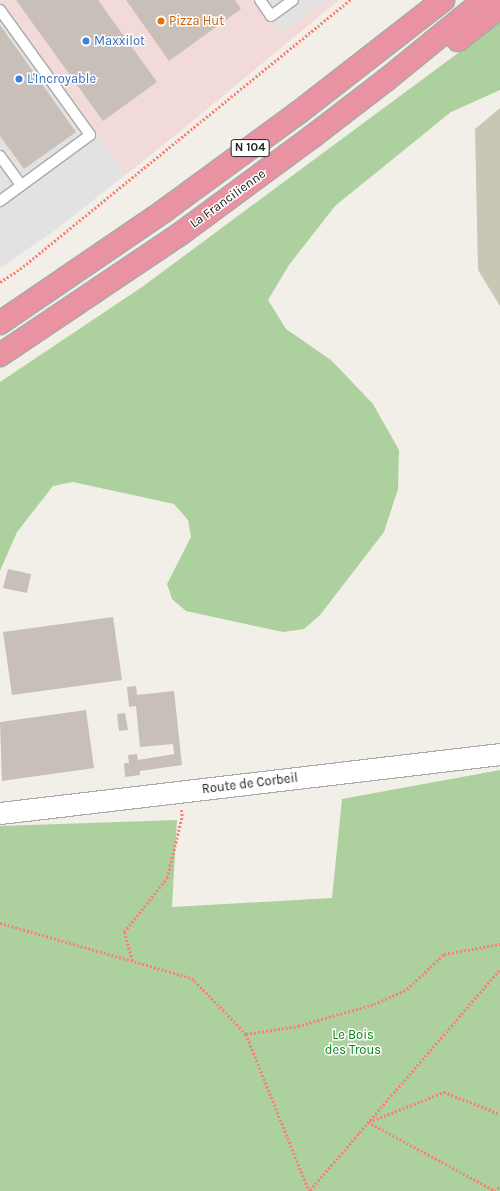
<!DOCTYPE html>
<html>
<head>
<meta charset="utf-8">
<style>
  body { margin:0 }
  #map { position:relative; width:500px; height:1191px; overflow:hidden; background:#f2efe9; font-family:Karla,sans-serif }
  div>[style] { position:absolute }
  .commercial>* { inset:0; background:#f2dad9 }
  .construction>* { inset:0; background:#c7c7b4 }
  .forest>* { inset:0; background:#add19e }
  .parking>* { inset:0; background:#e2e2e2 }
  .building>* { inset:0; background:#c7bfb8 }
  .path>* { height:2.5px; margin-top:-1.25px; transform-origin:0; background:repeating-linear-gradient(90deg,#fa8072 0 2px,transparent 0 4px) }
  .roads { filter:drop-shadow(1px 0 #a9a9a9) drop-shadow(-1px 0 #a9a9a9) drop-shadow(0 1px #a9a9a9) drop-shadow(0 -1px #a9a9a9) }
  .lane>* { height:10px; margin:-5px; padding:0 5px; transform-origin:5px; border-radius:5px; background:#fff }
  .street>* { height:21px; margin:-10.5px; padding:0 10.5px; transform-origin:10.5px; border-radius:10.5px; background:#fff }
  .highway>* { height:22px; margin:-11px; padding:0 11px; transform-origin:11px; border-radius:11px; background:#e892a2 }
  .dots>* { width:11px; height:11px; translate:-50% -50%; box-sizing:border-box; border:2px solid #fff; border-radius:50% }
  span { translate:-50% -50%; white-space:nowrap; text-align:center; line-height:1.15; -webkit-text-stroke:3px #fff; paint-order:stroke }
  .shield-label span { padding:1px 3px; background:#fff; border:1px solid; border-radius:3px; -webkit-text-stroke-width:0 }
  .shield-label { font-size:12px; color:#222; font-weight:700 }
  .food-label { font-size:13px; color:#c56008 }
  .left { translate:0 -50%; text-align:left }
  .shop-label { font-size:13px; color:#366cbe }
  .street-label { font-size:13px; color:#222 }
  .park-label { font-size:13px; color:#0c8416 }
</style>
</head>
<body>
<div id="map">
  <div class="commercial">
    <div style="clip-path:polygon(0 0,339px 0,161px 147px,55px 230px,0 268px)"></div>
  </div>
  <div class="construction">
    <div style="clip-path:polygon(500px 108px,500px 306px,478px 270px,475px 129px)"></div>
  </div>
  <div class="forest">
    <div style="clip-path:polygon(500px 22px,500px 90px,451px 112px,335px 206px,289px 265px,268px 300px,286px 329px,331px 360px,373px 404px,399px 450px,398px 489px,384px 532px,320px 615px,304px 629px,283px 632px,186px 611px,172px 599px,167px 584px,191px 537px,188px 520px,174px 504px,73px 482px,53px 486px,17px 532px,0 571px,0 382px,142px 287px)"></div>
    <div style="clip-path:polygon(500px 770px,500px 1191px,0 1191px,0 826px,177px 820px,172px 907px,332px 898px,342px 799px)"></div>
  </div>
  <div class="parking">
    <div style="clip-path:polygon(260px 0,327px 0,281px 32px)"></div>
    <div style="clip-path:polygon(0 2px,126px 174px,55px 230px,0 268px)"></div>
  </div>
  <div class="building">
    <div style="clip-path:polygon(16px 0,98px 0,157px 82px,103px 121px)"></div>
    <div style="clip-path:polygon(126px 0,235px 0,241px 9px,169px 61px)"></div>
    <div style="clip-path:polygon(0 25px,76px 132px,24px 169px,0 136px)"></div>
    <div style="clip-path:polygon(8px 569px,31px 574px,27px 593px,3px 588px)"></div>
    <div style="clip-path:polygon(113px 617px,122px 680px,12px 695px,3px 632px)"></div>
    <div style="clip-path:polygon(136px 686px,137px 695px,174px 691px,182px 765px,140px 771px,140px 775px,125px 777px,124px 763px,129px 763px,128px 755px,137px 754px,138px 760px,174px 754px,173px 744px,140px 747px,136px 706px,129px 707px,127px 687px)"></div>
    <div style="clip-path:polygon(86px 710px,94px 768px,2px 781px,0 722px)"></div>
    <div style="clip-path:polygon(125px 713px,128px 730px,119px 731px,117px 714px)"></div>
  </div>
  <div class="path">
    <div style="left:0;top:282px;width:24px;rotate:-33deg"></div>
    <div style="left:20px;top:269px;width:426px;rotate:-39.2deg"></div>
    <div style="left:0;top:923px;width:200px;rotate:16deg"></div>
    <div style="left:192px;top:978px;width:78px;rotate:46deg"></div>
    <div style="left:246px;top:1034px;width:53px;rotate:-8.7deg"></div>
    <div style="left:298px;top:1026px;width:79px;rotate:-16.1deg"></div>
    <div style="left:374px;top:1004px;width:36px;rotate:-24deg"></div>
    <div style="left:407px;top:989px;width:51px;rotate:-43.4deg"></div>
    <div style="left:444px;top:954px;width:57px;rotate:-10.1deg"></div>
    <div style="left:132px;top:961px;width:30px;rotate:-105deg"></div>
    <div style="left:124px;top:932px;width:69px;rotate:-51.5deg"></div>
    <div style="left:167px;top:878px;width:64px;rotate:-76.4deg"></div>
    <div style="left:182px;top:816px;width:6px;rotate:-99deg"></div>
    <div style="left:246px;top:1034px;width:169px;rotate:68.1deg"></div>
    <div style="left:368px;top:1122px;width:143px;rotate:28.4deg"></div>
    <div style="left:369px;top:1122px;width:81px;rotate:-21.8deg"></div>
    <div style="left:444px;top:1092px;width:60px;rotate:21.4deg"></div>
    <div style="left:310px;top:1190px;width:291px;rotate:-49.3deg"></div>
    <div style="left:494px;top:1191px;width:7px;rotate:-34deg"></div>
  </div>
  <div class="roads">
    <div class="lane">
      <div style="left:260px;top:0;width:19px;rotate:55deg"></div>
      <div style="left:271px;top:16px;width:27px;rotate:-36deg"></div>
      <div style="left:0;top:10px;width:154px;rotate:54.2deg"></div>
      <div style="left:90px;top:135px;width:112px;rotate:143.7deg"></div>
      <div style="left:0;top:156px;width:36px;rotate:54deg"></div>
    </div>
    <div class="street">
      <div style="left:0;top:813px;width:503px;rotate:-6.73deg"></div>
    </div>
    <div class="highway">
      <div style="left:458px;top:40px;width:53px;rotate:-38.2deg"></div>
      <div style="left:0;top:323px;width:199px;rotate:-34.3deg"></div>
      <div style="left:164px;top:211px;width:166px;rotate:-36.2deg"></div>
      <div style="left:298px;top:113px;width:184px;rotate:-37.9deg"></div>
      <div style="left:0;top:355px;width:217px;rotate:-33.9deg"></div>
      <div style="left:180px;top:234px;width:165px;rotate:-36.4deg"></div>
      <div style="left:313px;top:136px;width:92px;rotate:-37.5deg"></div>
      <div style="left:386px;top:80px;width:127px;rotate:-39.2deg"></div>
    </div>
  </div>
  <div class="dots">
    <div style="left:161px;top:21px;background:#e8710a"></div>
    <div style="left:86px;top:41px;background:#3f7fe0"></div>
    <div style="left:19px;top:79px;background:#3f7fe0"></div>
  </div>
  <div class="shield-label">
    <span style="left:250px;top:148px">N 104</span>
  </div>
  <div class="food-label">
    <span class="left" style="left:169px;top:21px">Pizza Hut</span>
  </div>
  <div class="shop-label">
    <span class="left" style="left:94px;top:41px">Maxxilot</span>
    <span class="left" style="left:27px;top:79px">L'Incroyable</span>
  </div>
  <div class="street-label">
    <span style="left:228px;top:199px;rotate:-36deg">La Francilienne</span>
    <span style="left:250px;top:784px;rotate:-7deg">Route de Corbeil</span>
  </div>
  <div class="park-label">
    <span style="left:353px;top:1043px">Le Bois<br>des Trous</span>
  </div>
</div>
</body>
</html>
